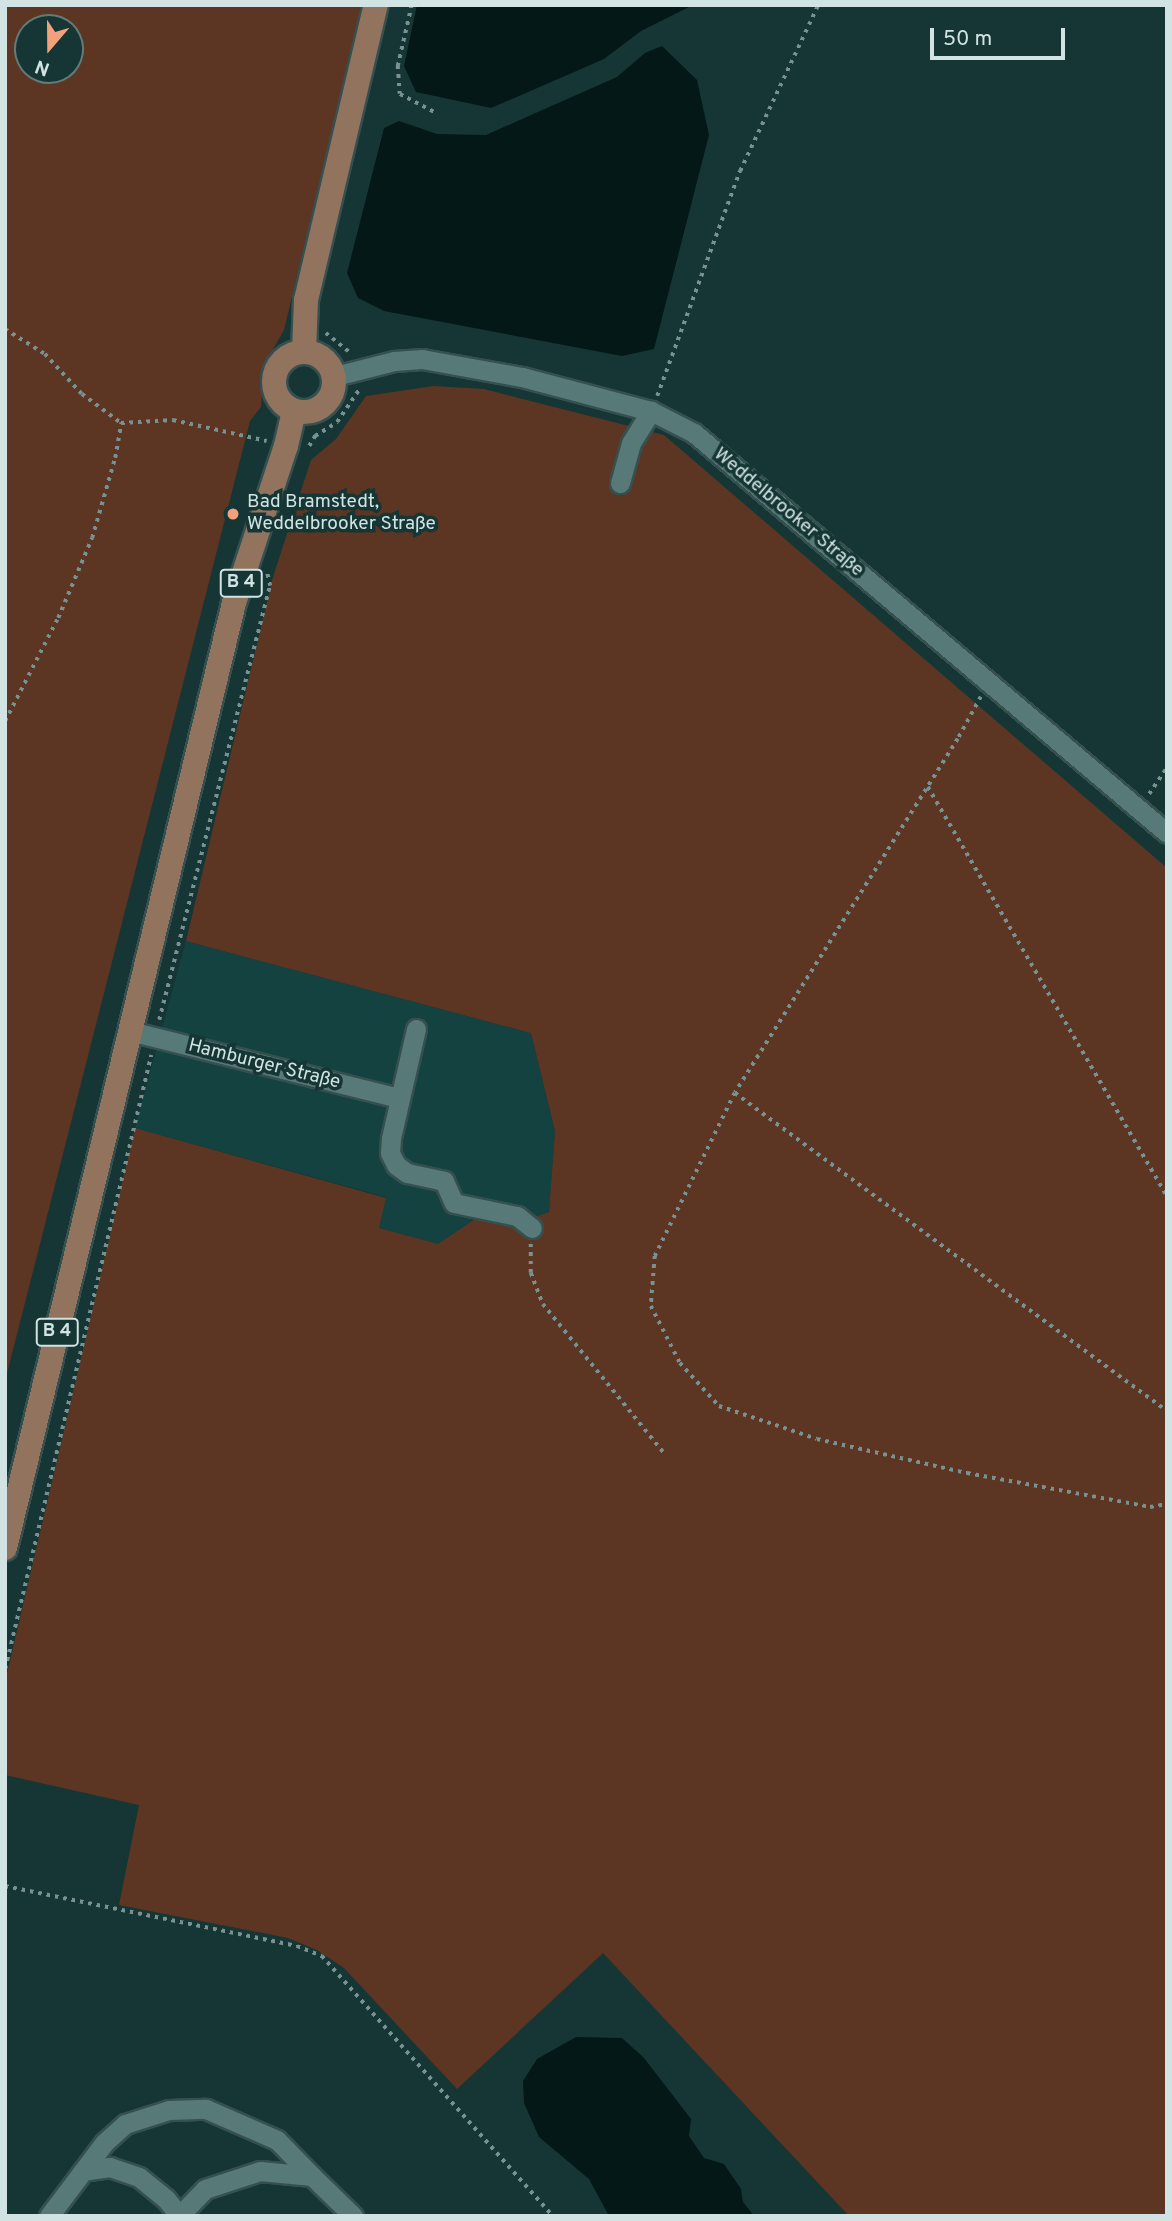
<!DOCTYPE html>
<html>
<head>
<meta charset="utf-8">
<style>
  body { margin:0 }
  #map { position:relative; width:1172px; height:2221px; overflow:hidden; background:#153635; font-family:Overpass,sans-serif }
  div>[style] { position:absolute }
  .built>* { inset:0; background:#144241 }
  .green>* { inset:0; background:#5d3623 }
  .water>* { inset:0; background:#031817 }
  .path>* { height:3.5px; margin-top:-1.75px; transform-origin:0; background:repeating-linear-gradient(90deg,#799291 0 3.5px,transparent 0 8.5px) }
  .roads { filter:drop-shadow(2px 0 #365050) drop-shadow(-2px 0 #365050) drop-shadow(0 2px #365050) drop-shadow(0 -2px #365050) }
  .minor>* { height:19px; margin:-9.5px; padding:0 9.5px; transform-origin:9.5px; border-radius:9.5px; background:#577978 }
  .major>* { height:24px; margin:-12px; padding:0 12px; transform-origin:12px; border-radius:12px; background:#92745e }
  .major>.ring { margin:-12px; padding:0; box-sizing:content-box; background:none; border:24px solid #92745e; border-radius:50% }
  .dots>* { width:19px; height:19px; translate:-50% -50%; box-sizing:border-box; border:4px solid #153635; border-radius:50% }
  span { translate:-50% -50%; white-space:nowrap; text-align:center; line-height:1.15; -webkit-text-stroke:7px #153635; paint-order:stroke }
  .shield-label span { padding:2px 5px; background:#153635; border:2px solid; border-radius:5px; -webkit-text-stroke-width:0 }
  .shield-label { font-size:18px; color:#d1e3e2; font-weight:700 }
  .poi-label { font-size:19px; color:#d1e3e2 }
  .left { translate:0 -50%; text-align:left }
  .street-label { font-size:19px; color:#d1e3e2 }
  .frame { position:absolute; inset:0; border:7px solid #d1e3e2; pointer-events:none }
  .north { position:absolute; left:14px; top:14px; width:70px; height:70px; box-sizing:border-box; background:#153635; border:2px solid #607b7a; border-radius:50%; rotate:200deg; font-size:19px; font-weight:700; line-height:28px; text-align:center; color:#d1e3e2 }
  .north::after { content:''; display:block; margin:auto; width:24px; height:32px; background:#f1a17c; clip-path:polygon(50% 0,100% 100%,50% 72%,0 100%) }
  .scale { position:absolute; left:930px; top:28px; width:135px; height:32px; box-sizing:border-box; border:4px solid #d1e3e2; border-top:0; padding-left:9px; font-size:21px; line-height:24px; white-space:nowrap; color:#d1e3e2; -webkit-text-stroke:5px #153635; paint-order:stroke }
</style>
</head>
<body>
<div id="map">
  <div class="built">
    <div style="clip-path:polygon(186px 941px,531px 1033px,555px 1131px,549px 1213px,516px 1224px,478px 1217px,438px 1244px,379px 1228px,386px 1197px,135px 1128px)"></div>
  </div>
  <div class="green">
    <div style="clip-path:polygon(evenodd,5px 5px,362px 5px,284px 330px,264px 365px,261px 407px,250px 421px,5px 1381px,5px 5px,28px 28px,70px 28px,70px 70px,28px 70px,28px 28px)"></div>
    <div style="clip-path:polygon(434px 386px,484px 389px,664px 435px,1167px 868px,1167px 2216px,849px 2216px,603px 1953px,457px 2089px,344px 1968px,317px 1950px,288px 1938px,119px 1905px,139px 1805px,5px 1775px,5px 1682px,135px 1128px,386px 1198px,379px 1228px,438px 1244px,478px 1217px,516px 1224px,549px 1212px,555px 1131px,531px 1033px,186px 941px,273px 577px,311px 460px,336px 439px,366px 396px)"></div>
  </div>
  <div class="water">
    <div style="clip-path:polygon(417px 5px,693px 5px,641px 31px,604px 59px,491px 108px,416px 92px,404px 66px)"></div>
    <div style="clip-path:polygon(662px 46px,697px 80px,709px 135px,654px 349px,622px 356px,384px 311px,358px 298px,347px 273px,384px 128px,399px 121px,437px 134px,486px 135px,617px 77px,645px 53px)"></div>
    <div style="clip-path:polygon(576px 2037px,622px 2038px,644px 2058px,691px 2119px,689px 2136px,704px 2158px,724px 2164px,741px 2189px,743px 2202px,754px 2216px,609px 2216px,589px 2179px,539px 2137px,524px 2103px,523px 2081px,537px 2059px)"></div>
  </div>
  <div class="path">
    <div style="left:412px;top:5px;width:63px;rotate:102.9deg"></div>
    <div style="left:398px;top:66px;width:28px;rotate:86deg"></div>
    <div style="left:400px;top:94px;width:41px;rotate:27.8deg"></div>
    <div style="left:5px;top:329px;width:47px;rotate:32deg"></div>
    <div style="left:45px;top:354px;width:54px;rotate:47.2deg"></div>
    <div style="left:82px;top:394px;width:49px;rotate:36.6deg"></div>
    <div style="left:121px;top:423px;width:52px;rotate:-3.3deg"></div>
    <div style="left:173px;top:420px;width:96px;rotate:12.6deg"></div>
    <div style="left:326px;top:333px;width:33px;rotate:39deg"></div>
    <div style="left:657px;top:396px;width:240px;rotate:-69.8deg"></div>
    <div style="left:740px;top:171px;width:183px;rotate:-64.8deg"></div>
    <div style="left:309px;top:446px;width:12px;rotate:-59deg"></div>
    <div style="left:315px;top:436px;width:26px;rotate:-32deg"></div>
    <div style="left:337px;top:422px;width:42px;rotate:-55.6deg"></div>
    <div style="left:981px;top:697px;width:48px;rotate:118.7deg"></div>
    <div style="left:958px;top:739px;width:418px;rotate:122.2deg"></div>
    <div style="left:735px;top:1093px;width:536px;rotate:36.36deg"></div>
    <div style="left:5px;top:721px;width:116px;rotate:-62.8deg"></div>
    <div style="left:58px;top:618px;width:87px;rotate:-67deg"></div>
    <div style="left:92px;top:538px;width:83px;rotate:-74deg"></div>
    <div style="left:115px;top:458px;width:36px;rotate:-80deg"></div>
    <div style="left:928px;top:787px;width:474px;rotate:59.7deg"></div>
    <div style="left:1149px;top:794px;width:32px;rotate:-56deg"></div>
    <div style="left:159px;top:1020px;width:448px;rotate:-75.7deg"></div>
    <div style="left:270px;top:586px;width:13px;rotate:-103deg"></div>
    <div style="left:735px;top:1093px;width:182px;rotate:116.1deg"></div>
    <div style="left:655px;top:1256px;width:50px;rotate:94.6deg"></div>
    <div style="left:651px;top:1306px;width:64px;rotate:63deg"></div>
    <div style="left:680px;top:1363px;width:58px;rotate:47.8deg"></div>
    <div style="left:719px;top:1406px;width:103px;rotate:18.6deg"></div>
    <div style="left:817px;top:1439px;width:154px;rotate:12.8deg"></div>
    <div style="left:967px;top:1473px;width:186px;rotate:10.5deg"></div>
    <div style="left:1150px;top:1507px;width:17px;rotate:-10deg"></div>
    <div style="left:531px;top:1244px;width:29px;rotate:90deg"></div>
    <div style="left:531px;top:1273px;width:33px;rotate:69deg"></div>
    <div style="left:543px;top:1304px;width:192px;rotate:50.9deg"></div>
    <div style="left:5px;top:1669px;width:631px;rotate:-76.62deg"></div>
    <div style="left:5px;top:1886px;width:298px;rotate:11.6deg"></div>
    <div style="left:297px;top:1946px;width:27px;rotate:22deg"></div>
    <div style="left:322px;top:1956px;width:348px;rotate:48.4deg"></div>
  </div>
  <div class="roads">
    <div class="minor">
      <div style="left:335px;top:376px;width:61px;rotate:-14.3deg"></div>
      <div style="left:394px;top:361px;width:28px;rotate:-4deg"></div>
      <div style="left:422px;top:359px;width:102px;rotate:10.2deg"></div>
      <div style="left:522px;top:377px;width:133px;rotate:14.8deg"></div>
      <div style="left:651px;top:411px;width:48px;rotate:27.1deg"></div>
      <div style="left:694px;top:433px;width:619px;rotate:40.22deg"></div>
      <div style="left:620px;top:483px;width:41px;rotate:-74.6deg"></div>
      <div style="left:631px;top:443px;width:38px;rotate:-58deg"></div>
      <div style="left:416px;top:1029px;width:112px;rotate:102.9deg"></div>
      <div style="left:391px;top:1138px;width:15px;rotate:94deg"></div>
      <div style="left:390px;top:1153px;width:13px;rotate:63deg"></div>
      <div style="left:396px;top:1165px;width:14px;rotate:36deg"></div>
      <div style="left:407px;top:1173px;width:38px;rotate:12deg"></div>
      <div style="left:444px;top:1181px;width:24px;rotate:66deg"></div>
      <div style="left:454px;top:1203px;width:64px;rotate:11.7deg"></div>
      <div style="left:517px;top:1216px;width:19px;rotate:39deg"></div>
      <div style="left:130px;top:1031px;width:277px;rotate:14deg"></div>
      <div style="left:179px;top:2215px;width:21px;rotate:-129deg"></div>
      <div style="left:166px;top:2199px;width:35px;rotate:-141deg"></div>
      <div style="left:139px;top:2177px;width:31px;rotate:-161deg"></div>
      <div style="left:110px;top:2167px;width:27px;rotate:172deg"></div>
      <div style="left:83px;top:2171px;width:35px;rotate:-53deg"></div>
      <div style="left:104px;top:2143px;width:28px;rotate:-42deg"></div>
      <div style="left:125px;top:2124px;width:46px;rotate:-17.7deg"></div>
      <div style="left:169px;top:2110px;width:37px;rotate:-2deg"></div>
      <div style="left:206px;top:2109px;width:77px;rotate:23.6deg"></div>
      <div style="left:277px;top:2140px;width:50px;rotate:45.8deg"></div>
      <div style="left:49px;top:2216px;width:56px;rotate:-52.9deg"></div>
      <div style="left:179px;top:2216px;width:37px;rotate:-46deg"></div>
      <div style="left:205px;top:2189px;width:58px;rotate:-18.1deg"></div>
      <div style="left:260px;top:2171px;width:52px;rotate:5.5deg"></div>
      <div style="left:312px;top:2176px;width:57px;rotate:44.3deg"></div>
    </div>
    <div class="major">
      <div class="ring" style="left:274px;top:352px;width:36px;height:36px"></div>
      <div style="left:304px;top:352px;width:52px;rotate:-87.8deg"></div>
      <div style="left:306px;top:300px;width:303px;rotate:-76.7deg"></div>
      <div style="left:5px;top:1548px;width:972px;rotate:-76.38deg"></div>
      <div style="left:234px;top:603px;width:165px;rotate:-71.7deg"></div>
      <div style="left:286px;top:446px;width:36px;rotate:-77deg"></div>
    </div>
  </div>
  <div class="dots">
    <div style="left:233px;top:514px;background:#f1a17c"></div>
  </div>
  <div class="shield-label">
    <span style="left:241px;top:583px">B 4</span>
    <span style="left:57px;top:1332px">B 4</span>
  </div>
  <div class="poi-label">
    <span class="left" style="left:247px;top:514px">Bad Bramstedt,<br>Weddelbrooker Straße</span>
  </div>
  <div class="street-label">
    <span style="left:788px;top:513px;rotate:40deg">Weddelbrooker Straße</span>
    <span style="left:264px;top:1065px;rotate:14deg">Hamburger Straße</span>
  </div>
  <div class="frame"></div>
  <div class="north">N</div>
  <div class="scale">50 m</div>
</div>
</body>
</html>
